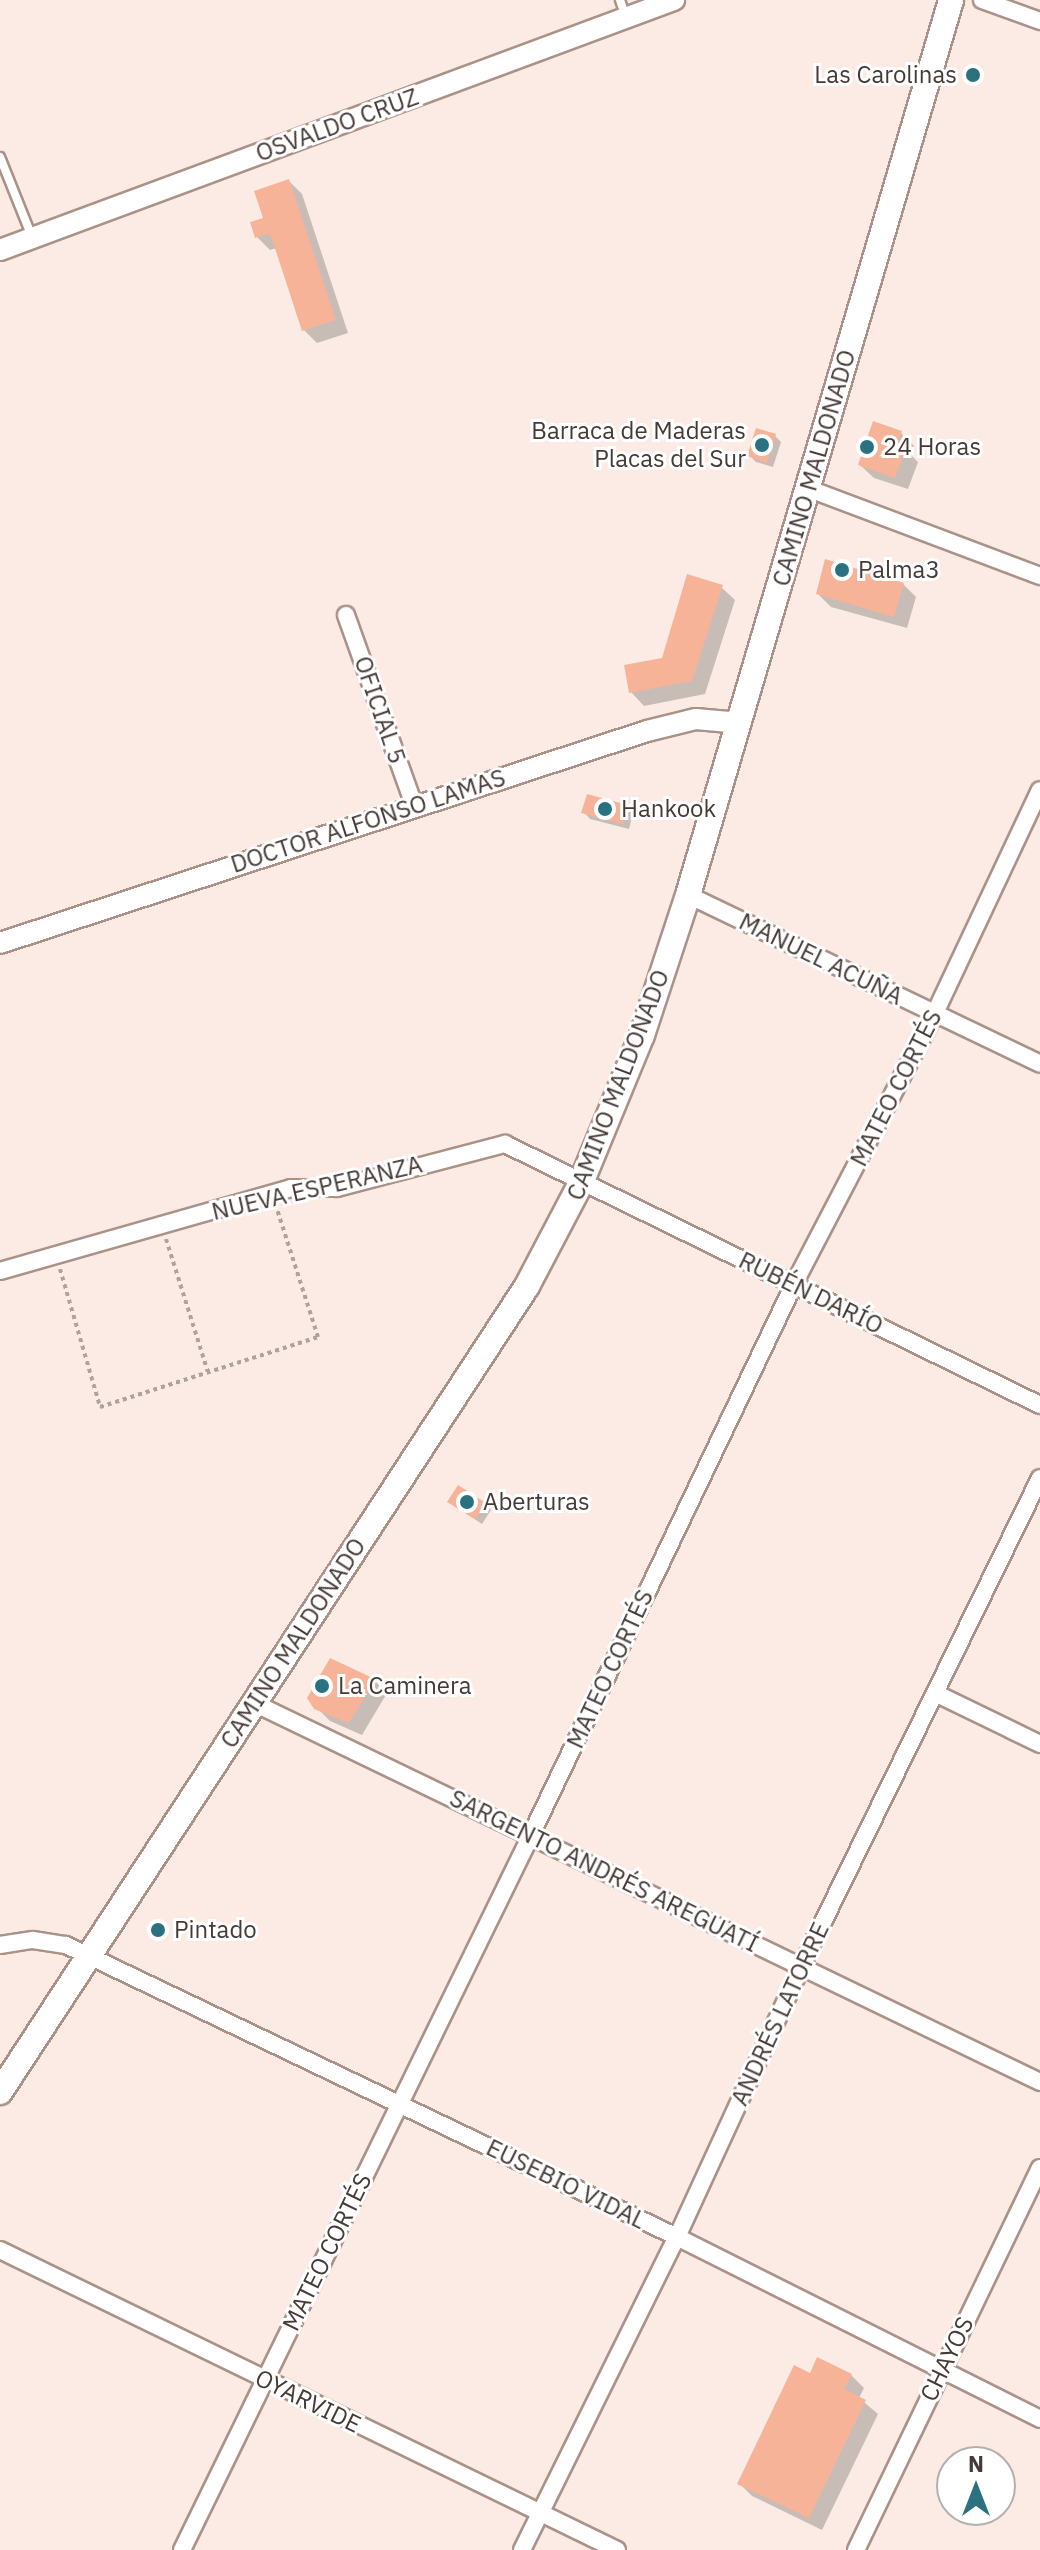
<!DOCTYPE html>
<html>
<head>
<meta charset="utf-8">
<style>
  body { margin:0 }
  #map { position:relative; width:1040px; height:2550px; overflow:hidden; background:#fbebe4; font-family:"IBM Plex Sans",sans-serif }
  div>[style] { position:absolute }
  .shadow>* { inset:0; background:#0003 }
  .building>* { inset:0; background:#f7b398 }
  .path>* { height:4px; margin-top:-2px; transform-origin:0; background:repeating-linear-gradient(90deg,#afa19c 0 4px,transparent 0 8px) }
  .roads { filter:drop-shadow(2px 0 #ab9288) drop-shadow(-2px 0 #ab9288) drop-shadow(0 2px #ab9288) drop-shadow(0 -2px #ab9288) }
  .service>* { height:8px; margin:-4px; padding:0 4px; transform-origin:4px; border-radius:4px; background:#fff }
  .minor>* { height:16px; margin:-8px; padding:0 8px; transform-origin:8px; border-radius:8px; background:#fff }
  .tertiary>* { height:20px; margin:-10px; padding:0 10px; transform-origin:10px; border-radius:10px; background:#fff }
  .primary>* { height:24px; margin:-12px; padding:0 12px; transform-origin:12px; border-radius:12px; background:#fff }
  .dots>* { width:22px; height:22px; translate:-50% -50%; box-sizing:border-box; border:4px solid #fff; border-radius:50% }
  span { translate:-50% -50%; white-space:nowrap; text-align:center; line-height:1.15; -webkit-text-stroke:6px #fff; paint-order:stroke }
  .poi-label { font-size:24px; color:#453a36 }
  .right { translate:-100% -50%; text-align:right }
  .left { translate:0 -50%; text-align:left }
  .street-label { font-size:24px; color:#453a36 }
  .north { position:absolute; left:936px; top:2446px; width:80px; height:80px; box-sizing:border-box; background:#fff; border:2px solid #b5b0af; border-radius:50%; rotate:0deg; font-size:22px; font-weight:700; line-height:32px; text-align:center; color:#453a36 }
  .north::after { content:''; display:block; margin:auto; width:28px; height:36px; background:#2b717f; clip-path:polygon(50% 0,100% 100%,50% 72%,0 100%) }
</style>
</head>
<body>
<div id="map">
  <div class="shadow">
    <div style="clip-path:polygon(289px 181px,302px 194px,348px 333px,317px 343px,304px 330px,277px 248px,270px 250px,257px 237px)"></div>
    <div style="clip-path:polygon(901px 433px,914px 446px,911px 455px,918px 462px,908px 489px,874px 478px,860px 465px)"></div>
    <div style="clip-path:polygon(775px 436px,781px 442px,773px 467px,756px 462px,750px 456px)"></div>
    <div style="clip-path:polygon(903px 584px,916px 597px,907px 628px,831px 607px,818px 594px)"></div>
    <div style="clip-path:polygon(721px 587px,735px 600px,705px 694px,644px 706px,631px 692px,663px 659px)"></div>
    <div style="clip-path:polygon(627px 807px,633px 813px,629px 829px,590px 819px,584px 812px)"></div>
    <div style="clip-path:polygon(485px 1504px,491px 1510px,482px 1524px,456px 1507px)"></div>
    <div style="clip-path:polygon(330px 1661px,374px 1680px,387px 1693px,362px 1735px,330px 1721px,316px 1707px)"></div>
    <div style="clip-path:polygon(811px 2375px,851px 2375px,864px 2388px,859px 2398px,878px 2414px,822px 2530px,752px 2496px,739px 2483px)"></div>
  </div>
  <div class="building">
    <div style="clip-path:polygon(289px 179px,336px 320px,302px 331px,270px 233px,255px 238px,250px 222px,263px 218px,254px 191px)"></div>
    <div style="clip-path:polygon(873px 421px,902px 431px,898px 444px,906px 447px,895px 478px,858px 465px)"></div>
    <div style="clip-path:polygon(756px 428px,776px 434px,767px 463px,747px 456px)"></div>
    <div style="clip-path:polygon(825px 559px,904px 583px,894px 617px,816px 594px)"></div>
    <div style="clip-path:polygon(687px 574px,723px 585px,692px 681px,629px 693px,624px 665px,662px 658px)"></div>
    <div style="clip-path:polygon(587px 794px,628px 805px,623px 824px,581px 813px)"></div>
    <div style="clip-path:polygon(458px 1485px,486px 1503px,475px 1519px,447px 1502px)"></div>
    <div style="clip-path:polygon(330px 1658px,375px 1679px,349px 1723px,314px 1709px,307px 1698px)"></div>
    <div style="clip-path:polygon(817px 2357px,852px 2374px,844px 2389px,866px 2400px,809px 2518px,737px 2484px,794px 2365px,810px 2373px)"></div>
  </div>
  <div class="path">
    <div style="left:166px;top:1239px;width:139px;rotate:72.5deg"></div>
    <div style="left:60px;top:1269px;width:144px;rotate:73.8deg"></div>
    <div style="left:100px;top:1407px;width:229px;rotate:-17.8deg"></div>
    <div style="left:318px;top:1337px;width:134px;rotate:-107.8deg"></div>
  </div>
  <div class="roads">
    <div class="service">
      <div style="left:620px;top:0;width:18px;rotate:71deg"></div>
      <div style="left:0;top:157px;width:86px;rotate:68.2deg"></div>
    </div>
    <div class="minor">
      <div style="left:982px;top:0;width:62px;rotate:19.9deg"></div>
      <div style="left:807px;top:488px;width:249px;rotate:20.7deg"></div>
      <div style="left:346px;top:615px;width:202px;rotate:70.3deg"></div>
      <div style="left:688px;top:895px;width:390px;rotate:25.6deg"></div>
      <div style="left:0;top:1271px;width:303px;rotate:-15.9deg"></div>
      <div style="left:291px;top:1188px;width:46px"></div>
      <div style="left:337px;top:1188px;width:174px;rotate:-14.7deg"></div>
      <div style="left:505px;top:1144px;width:595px;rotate:26.01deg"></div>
      <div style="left:935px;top:1693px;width:117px;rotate:25.9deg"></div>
      <div style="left:254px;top:1703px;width:873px;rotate:25.74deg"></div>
      <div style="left:0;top:1945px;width:33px;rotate:-9deg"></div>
      <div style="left:33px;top:1940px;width:33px;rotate:9deg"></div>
      <div style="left:66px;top:1945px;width:677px;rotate:25.54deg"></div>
      <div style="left:677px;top:2237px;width:406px;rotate:26.6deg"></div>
      <div style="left:0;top:2250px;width:686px;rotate:25.93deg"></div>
      <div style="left:182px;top:2550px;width:796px;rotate:-63.98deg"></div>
      <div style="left:531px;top:1835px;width:611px;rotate:-64.48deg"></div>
      <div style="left:794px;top:1284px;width:305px;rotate:-62.5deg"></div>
      <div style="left:935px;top:1013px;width:246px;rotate:-64.8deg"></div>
      <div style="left:522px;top:2550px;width:349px;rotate:-63.7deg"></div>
      <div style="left:677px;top:2237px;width:297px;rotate:-65.3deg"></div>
      <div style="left:801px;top:1967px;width:544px;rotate:-63.95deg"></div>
      <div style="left:856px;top:2550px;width:424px;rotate:-64.3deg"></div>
    </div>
    <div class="tertiary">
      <div style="left:0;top:250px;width:719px;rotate:-20.35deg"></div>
      <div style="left:0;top:943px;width:681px;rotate:-18.14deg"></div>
      <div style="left:647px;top:731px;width:50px;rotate:-13.8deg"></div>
      <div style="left:696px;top:719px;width:44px;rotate:5.2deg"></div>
    </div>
    <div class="primary">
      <div style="left:0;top:2092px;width:963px;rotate:-56.82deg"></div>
      <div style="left:527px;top:1286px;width:116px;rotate:-62.3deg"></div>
      <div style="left:581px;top:1183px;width:160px;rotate:-67.6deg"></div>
      <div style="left:642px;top:1035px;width:147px;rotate:-71.8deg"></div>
      <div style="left:688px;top:895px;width:933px;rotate:-73.62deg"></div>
    </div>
  </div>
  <div class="dots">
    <div style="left:973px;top:75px;background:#2b717f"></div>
    <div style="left:762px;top:445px;background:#2b717f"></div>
    <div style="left:867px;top:447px;background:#2b717f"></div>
    <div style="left:842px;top:570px;background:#2b717f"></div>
    <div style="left:605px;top:809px;background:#2b717f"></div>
    <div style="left:467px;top:1502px;background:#2b717f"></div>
    <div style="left:322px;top:1686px;background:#2b717f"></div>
    <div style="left:158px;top:1930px;background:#2b717f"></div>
  </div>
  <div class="poi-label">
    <span class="right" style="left:957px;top:75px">Las Carolinas</span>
    <span class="right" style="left:746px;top:445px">Barraca de Maderas<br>Placas del Sur</span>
    <span class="left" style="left:883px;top:447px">24 Horas</span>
    <span class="left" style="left:858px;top:570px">Palma3</span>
    <span class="left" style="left:621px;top:809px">Hankook</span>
    <span class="left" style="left:483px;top:1502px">Aberturas</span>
    <span class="left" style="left:338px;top:1686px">La Caminera</span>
    <span class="left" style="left:174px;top:1930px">Pintado</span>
  </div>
  <div class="street-label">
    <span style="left:337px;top:125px;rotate:-20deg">OSVALDO CRUZ</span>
    <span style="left:814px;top:468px;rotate:-74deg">CAMINO MALDONADO</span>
    <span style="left:380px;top:710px;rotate:71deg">OFICIAL 5</span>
    <span style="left:368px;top:821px;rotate:-18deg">DOCTOR ALFONSO LAMAS</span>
    <span style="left:821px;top:959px;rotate:26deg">MANUEL ACUÑA</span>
    <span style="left:618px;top:1085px;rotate:-69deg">CAMINO MALDONADO</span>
    <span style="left:896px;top:1088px;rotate:-63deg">MATEO CORTÉS</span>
    <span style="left:317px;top:1188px;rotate:-13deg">NUEVA ESPERANZA</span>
    <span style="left:811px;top:1293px;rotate:26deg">RUBÉN DARÍO</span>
    <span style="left:293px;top:1643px;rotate:-57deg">CAMINO MALDONADO</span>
    <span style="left:610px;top:1669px;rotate:-65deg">MATEO CORTÉS</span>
    <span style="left:604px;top:1871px;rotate:26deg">SARGENTO ANDRÉS AREGUATÍ</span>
    <span style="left:780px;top:2014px;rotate:-65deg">ANDRÉS LATORRE</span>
    <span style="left:566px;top:2184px;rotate:26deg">EUSEBIO VIDAL</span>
    <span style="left:327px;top:2252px;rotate:-64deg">MATEO CORTÉS</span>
    <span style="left:947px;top:2359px;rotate:-64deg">CHAYOS</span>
    <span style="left:308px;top:2401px;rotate:26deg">OYARVIDE</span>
  </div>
  <div class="north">N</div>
</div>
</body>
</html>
